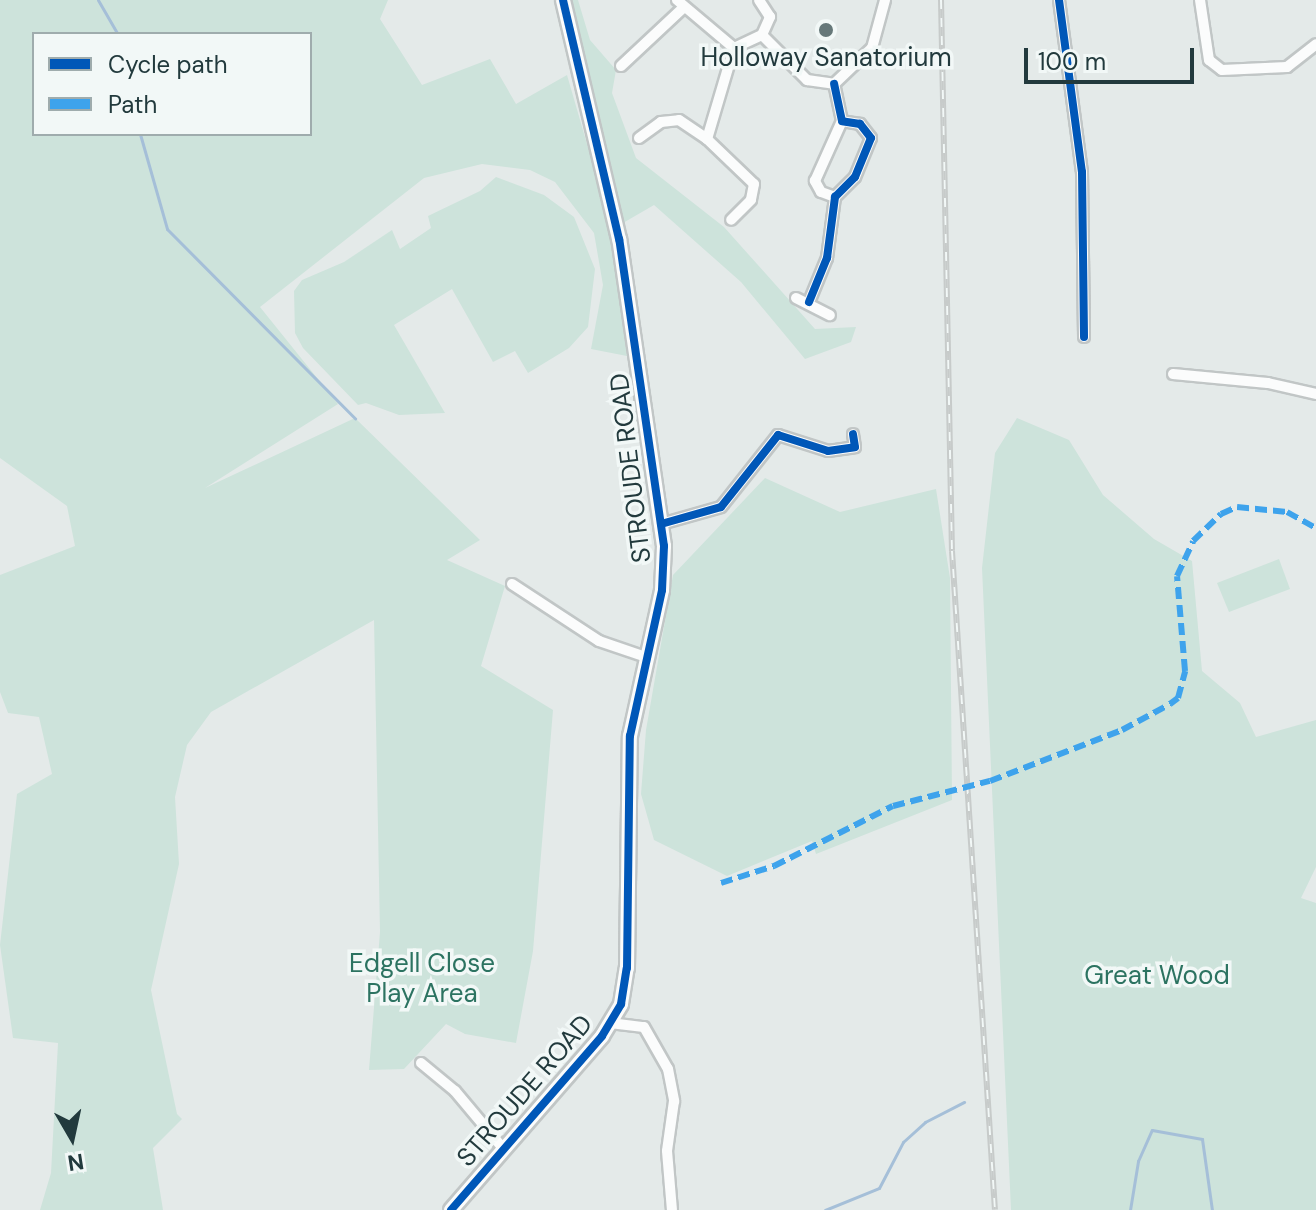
<!DOCTYPE html>
<html>
<head>
<meta charset="utf-8">
<style>
  body { margin:0 }
  #map { position:relative; width:1316px; height:1210px; overflow:hidden; background:#e4eae9; font-family:"DM Sans",sans-serif }
  div>[style] { position:absolute }
  .green>* { inset:0; background:#cde3db }
  .stream>* { height:3px; margin:-1.5px; padding:0 1.5px; transform-origin:1.5px; border-radius:1.5px; background:#a5bfd8 }
  .roads { filter:drop-shadow(2px 0 #c1c6c6) drop-shadow(-2px 0 #c1c6c6) drop-shadow(0 2px #c1c6c6) drop-shadow(0 -2px #c1c6c6) }
  .street>* { height:10px; margin:-5px; padding:0 5px; transform-origin:5px; border-radius:5px; background:#fbfcfc }
  .secondary>* { height:14px; margin:-7px; padding:0 7px; transform-origin:7px; border-radius:7px; background:#fbfcfc }
  .rail>* { height:6px; margin-top:-3px; transform-origin:0; background:repeating-linear-gradient(90deg,#f2f8f7 0 9px,#c7cbca 0 18px); box-sizing:border-box; border-block:2px solid #c7cbca }
  .quiet>* { height:6px; margin-top:-3px; transform-origin:0; background:repeating-linear-gradient(90deg,#3ea3ec 0 12px,transparent 0 18px) }
  .cycleway>* { height:8px; margin:-4px; padding:0 4px; transform-origin:4px; border-radius:4px; background:#0057b8 }
  .dots>* { width:22px; height:22px; translate:-50% -50%; box-sizing:border-box; border:4px solid #f2f8f7; border-radius:50% }
  span { translate:-50% -50%; white-space:nowrap; text-align:center; line-height:1.15; -webkit-text-stroke:7px #f2f8f7; paint-order:stroke }
  .poi-label { font-size:26px; color:#223a3d }
  .street-label { font-size:26px; color:#223a3d }
  .park-label { font-size:26px; color:#2c7361 }
  .legend { position:absolute; left:32px; top:32px; width:280px; height:104px; box-sizing:border-box; background:#f2f8f7; border:2px solid #9facad; margin:0; padding:10px 14px; list-style:none; font-size:24px; color:#223a3d }
  .legend li { display:flex; align-items:center; gap:16px; height:40px }
  .legend b { width:40px; border:2px solid #9facad }
  .north { position:absolute; left:32px; top:1098px; width:80px; height:80px; -webkit-text-stroke:6px #f2f8f7; paint-order:stroke; rotate:171deg; font-size:22px; font-weight:700; line-height:32px; text-align:center; color:#223a3d }
  .north::after { content:''; display:block; margin:auto; width:28px; height:36px; background:#223a3d; clip-path:polygon(50% 0,100% 100%,50% 72%,0 100%) }
  .scale { position:absolute; left:1024px; top:48px; width:170px; height:36px; box-sizing:border-box; border:4px solid #223a3d; border-top:0; padding-left:10px; font-size:24px; line-height:28px; white-space:nowrap; color:#223a3d; -webkit-text-stroke:6px #f2f8f7; paint-order:stroke }
</style>
</head>
<body>
<div id="map">
  <div class="green">
    <div style="clip-path:polygon(evenodd,0 0,388px 0,380px 19px,422px 85px,490px 59px,516px 104px,567px 75px,609px 220px,627px 356px,591px 349px,603px 285px,594px 233px,555px 182px,530px 170px,482px 164px,424px 178px,260px 307px,338px 404px,205px 488px,355px 418px,480px 540px,447px 560px,505px 586px,481px 666px,553px 710px,533px 951px,516px 1043px,465px 1034px,446px 1024px,404px 1069px,369px 1070px,380px 932px,374px 620px,211px 712px,187px 745px,175px 797px,179px 864px,151px 990px,177px 1114px,182px 1119px,153px 1148px,163px 1210px,40px 1210px,51px 1173px,58px 1043px,13px 1038px,0 945px,17px 794px,52px 774px,39px 717px,8px 713px,0 692px,0 575px,75px 546px,67px 506px,0 458px,0 0,34px 34px,310px 34px,310px 134px,34px 134px,34px 34px)"></div>
    <div style="clip-path:polygon(568px 0,578px 0,590px 40px,616px 70px,612px 93px,636px 158px,724px 227px,815px 329px,856px 327px,851px 342px,805px 359px,741px 282px,654px 205px,623px 223px)"></div>
    <div style="clip-path:polygon(496px 177px,544px 195px,574px 217px,595px 269px,588px 327px,569px 348px,528px 373px,515px 351px,493px 362px,452px 289px,394px 325px,445px 413px,399px 415px,366px 403px,358px 405px,303px 348px,295px 333px,294px 291px,302px 280px,344px 262px,392px 230px,400px 249px,431px 228px,428px 216px,480px 191px)"></div>
    <div style="clip-path:polygon(1017px 418px,1069px 440px,1103px 495px,1154px 539px,1192px 561px,1202px 671px,1240px 703px,1256px 737px,1316px 720px,1316px 867px,1301px 898px,1316px 903px,1316px 1210px,1011px 1210px,982px 568px,995px 453px)"></div>
    <div style="clip-path:polygon(765px 478px,840px 512px,936px 489px,950px 578px,952px 800px,816px 854px,812px 841px,727px 876px,654px 840px,641px 794px,646px 730px,673px 575px)"></div>
    <div style="clip-path:polygon(1279px 559px,1290px 589px,1229px 612px,1217px 583px)"></div>
  </div>
  <div class="stream">
    <div style="left:98px;top:0;width:39px;rotate:60deg"></div>
    <div style="left:140px;top:134px;width:99px;rotate:74.1deg"></div>
    <div style="left:167px;top:229px;width:267px;rotate:45.2deg"></div>
    <div style="left:825px;top:1210px;width:58px;rotate:-22.2deg"></div>
    <div style="left:879px;top:1188px;width:52px;rotate:-62.4deg"></div>
    <div style="left:903px;top:1142px;width:30px;rotate:-42deg"></div>
    <div style="left:925px;top:1122px;width:44px;rotate:-27.1deg"></div>
    <div style="left:1130px;top:1210px;width:50px;rotate:-80.7deg"></div>
    <div style="left:1138px;top:1161px;width:34px;rotate:-66deg"></div>
    <div style="left:1152px;top:1130px;width:51px;rotate:10.2deg"></div>
    <div style="left:1202px;top:1139px;width:72px;rotate:82deg"></div>
  </div>
  <div class="roads">
    <div class="street">
      <div style="left:677px;top:0;width:75px;rotate:40.1deg"></div>
      <div style="left:734px;top:48px;width:31px;rotate:-25deg"></div>
      <div style="left:762px;top:35px;width:20px;rotate:-66deg"></div>
      <div style="left:770px;top:17px;width:20px;rotate:-123deg"></div>
      <div style="left:1059px;top:0;width:174px;rotate:82.4deg"></div>
      <div style="left:1082px;top:172px;width:165px;rotate:89.3deg"></div>
      <div style="left:1200px;top:0;width:61px;rotate:81.5deg"></div>
      <div style="left:1209px;top:60px;width:16px;rotate:38deg"></div>
      <div style="left:1222px;top:70px;width:65px;rotate:-2.6deg"></div>
      <div style="left:1287px;top:67px;width:37px;rotate:-38deg"></div>
      <div style="left:762px;top:35px;width:64px;rotate:45deg"></div>
      <div style="left:807px;top:80px;width:27px;rotate:8deg"></div>
      <div style="left:834px;top:84px;width:52px;rotate:-43.5deg"></div>
      <div style="left:872px;top:48px;width:50px;rotate:-74.8deg"></div>
      <div style="left:621px;top:66px;width:86px;rotate:-43.1deg"></div>
      <div style="left:639px;top:138px;width:27px;rotate:-36deg"></div>
      <div style="left:661px;top:122px;width:18px;rotate:-6deg"></div>
      <div style="left:679px;top:120px;width:34px;rotate:34deg"></div>
      <div style="left:707px;top:139px;width:65px;rotate:43.8deg"></div>
      <div style="left:754px;top:184px;width:16px;rotate:101deg"></div>
      <div style="left:751px;top:200px;width:28px;rotate:135deg"></div>
      <div style="left:707px;top:139px;width:95px;rotate:-73.5deg"></div>
      <div style="left:835px;top:197px;width:15px;rotate:-160deg"></div>
      <div style="left:821px;top:192px;width:13px;rotate:-119deg"></div>
      <div style="left:815px;top:181px;width:66px;rotate:-65.8deg"></div>
      <div style="left:796px;top:298px;width:38px;rotate:27deg"></div>
      <div style="left:809px;top:302px;width:48px;rotate:-67.8deg"></div>
      <div style="left:827px;top:258px;width:62px;rotate:-82.5deg"></div>
      <div style="left:835px;top:197px;width:28px;rotate:-45deg"></div>
      <div style="left:855px;top:177px;width:42px;rotate:-67.7deg"></div>
      <div style="left:871px;top:138px;width:18px;rotate:-128deg"></div>
      <div style="left:860px;top:124px;width:18px;rotate:-171deg"></div>
      <div style="left:842px;top:121px;width:38px;rotate:-102deg"></div>
      <div style="left:1173px;top:374px;width:95px;rotate:5.4deg"></div>
      <div style="left:1268px;top:383px;width:49px;rotate:12.9deg"></div>
      <div style="left:661px;top:524px;width:62px;rotate:-15.8deg"></div>
      <div style="left:721px;top:507px;width:92px;rotate:-51.6deg"></div>
      <div style="left:778px;top:435px;width:52px;rotate:17.7deg"></div>
      <div style="left:828px;top:451px;width:27px;rotate:-8deg"></div>
      <div style="left:855px;top:447px;width:13px;rotate:-99deg"></div>
      <div style="left:512px;top:584px;width:104px;rotate:33.2deg"></div>
      <div style="left:599px;top:641px;width:50px;rotate:18.8deg"></div>
      <div style="left:610px;top:1023px;width:34px;rotate:7deg"></div>
      <div style="left:644px;top:1027px;width:48px;rotate:60.3deg"></div>
      <div style="left:668px;top:1069px;width:33px;rotate:79deg"></div>
      <div style="left:674px;top:1101px;width:50px;rotate:98deg"></div>
      <div style="left:667px;top:1151px;width:59px;rotate:85.2deg"></div>
      <div style="left:421px;top:1063px;width:44px;rotate:39.5deg"></div>
      <div style="left:455px;top:1091px;width:73px;rotate:50deg"></div>
    </div>
    <div class="secondary">
      <div style="left:451px;top:1210px;width:230px;rotate:-49deg"></div>
      <div style="left:602px;top:1036px;width:37px;rotate:-59deg"></div>
      <div style="left:621px;top:1004px;width:36px;rotate:-81deg"></div>
      <div style="left:627px;top:968px;width:232px;rotate:-89.3deg"></div>
      <div style="left:630px;top:736px;width:149px;rotate:-77.6deg"></div>
      <div style="left:662px;top:590px;width:44px;rotate:-87.4deg"></div>
      <div style="left:664px;top:546px;width:310px;rotate:-98.3deg"></div>
      <div style="left:619px;top:239px;width:245px;rotate:-103.2deg"></div>
    </div>
  </div>
  <div class="rail">
    <div style="left:941px;top:0;width:551px;rotate:88.86deg"></div>
    <div style="left:952px;top:551px;width:660px;rotate:86.27deg"></div>
  </div>
  <div class="quiet">
    <div style="left:721px;top:883px;width:56px;rotate:-17.8deg"></div>
    <div style="left:774px;top:866px;width:133px;rotate:-26.8deg"></div>
    <div style="left:893px;top:806px;width:100px;rotate:-14.5deg"></div>
    <div style="left:990px;top:781px;width:142px;rotate:-21.1deg"></div>
    <div style="left:1122px;top:730px;width:55px;rotate:-28.4deg"></div>
    <div style="left:1170px;top:704px;width:10px;rotate:-37deg"></div>
    <div style="left:1178px;top:698px;width:28px;rotate:-75deg"></div>
    <div style="left:1185px;top:671px;width:95px;rotate:-94.8deg"></div>
    <div style="left:1177px;top:576px;width:38px;rotate:-65deg"></div>
    <div style="left:1193px;top:541px;width:39px;rotate:-44deg"></div>
    <div style="left:1221px;top:514px;width:17px;rotate:-24deg"></div>
    <div style="left:1237px;top:507px;width:50px;rotate:5.7deg"></div>
    <div style="left:1287px;top:512px;width:33px;rotate:29deg"></div>
  </div>
  <div class="cycleway">
    <div style="left:1059px;top:0;width:174px;rotate:82.4deg"></div>
    <div style="left:1082px;top:172px;width:165px;rotate:89.3deg"></div>
    <div style="left:809px;top:302px;width:48px;rotate:-67.8deg"></div>
    <div style="left:827px;top:258px;width:62px;rotate:-82.5deg"></div>
    <div style="left:835px;top:197px;width:28px;rotate:-45deg"></div>
    <div style="left:855px;top:177px;width:42px;rotate:-67.7deg"></div>
    <div style="left:871px;top:138px;width:18px;rotate:-128deg"></div>
    <div style="left:860px;top:124px;width:18px;rotate:-171deg"></div>
    <div style="left:842px;top:121px;width:38px;rotate:-102deg"></div>
    <div style="left:661px;top:524px;width:62px;rotate:-15.8deg"></div>
    <div style="left:721px;top:507px;width:92px;rotate:-51.6deg"></div>
    <div style="left:778px;top:435px;width:52px;rotate:17.7deg"></div>
    <div style="left:828px;top:451px;width:27px;rotate:-8deg"></div>
    <div style="left:855px;top:447px;width:13px;rotate:-99deg"></div>
    <div style="left:451px;top:1210px;width:230px;rotate:-49deg"></div>
    <div style="left:602px;top:1036px;width:37px;rotate:-59deg"></div>
    <div style="left:621px;top:1004px;width:36px;rotate:-81deg"></div>
    <div style="left:627px;top:968px;width:232px;rotate:-89.3deg"></div>
    <div style="left:630px;top:736px;width:149px;rotate:-77.6deg"></div>
    <div style="left:662px;top:590px;width:44px;rotate:-87.4deg"></div>
    <div style="left:664px;top:546px;width:310px;rotate:-98.3deg"></div>
    <div style="left:619px;top:239px;width:245px;rotate:-103.2deg"></div>
  </div>
  <div class="dots">
    <div style="left:826px;top:30px;background:#667879"></div>
  </div>
  <div class="poi-label">
    <span style="left:826px;top:58px">Holloway Sanatorium</span>
  </div>
  <div class="street-label">
    <span style="left:631px;top:468px;rotate:-97deg">STROUDE ROAD</span>
    <span style="left:525px;top:1091px;rotate:-49deg">STROUDE ROAD</span>
  </div>
  <div class="park-label">
    <span style="left:422px;top:979px">Edgell Close<br>Play Area</span>
    <span style="left:1157px;top:976px">Great Wood</span>
  </div>
  <ul class="legend">
  <li><b style="height:10px;background:#0057b8"></b>Cycle path</li>
  <li><b style="height:10px;background:#3ea3ec"></b>Path</li>
  </ul>
  <div class="north">N</div>
  <div class="scale">100 m</div>
</div>
</body>
</html>
